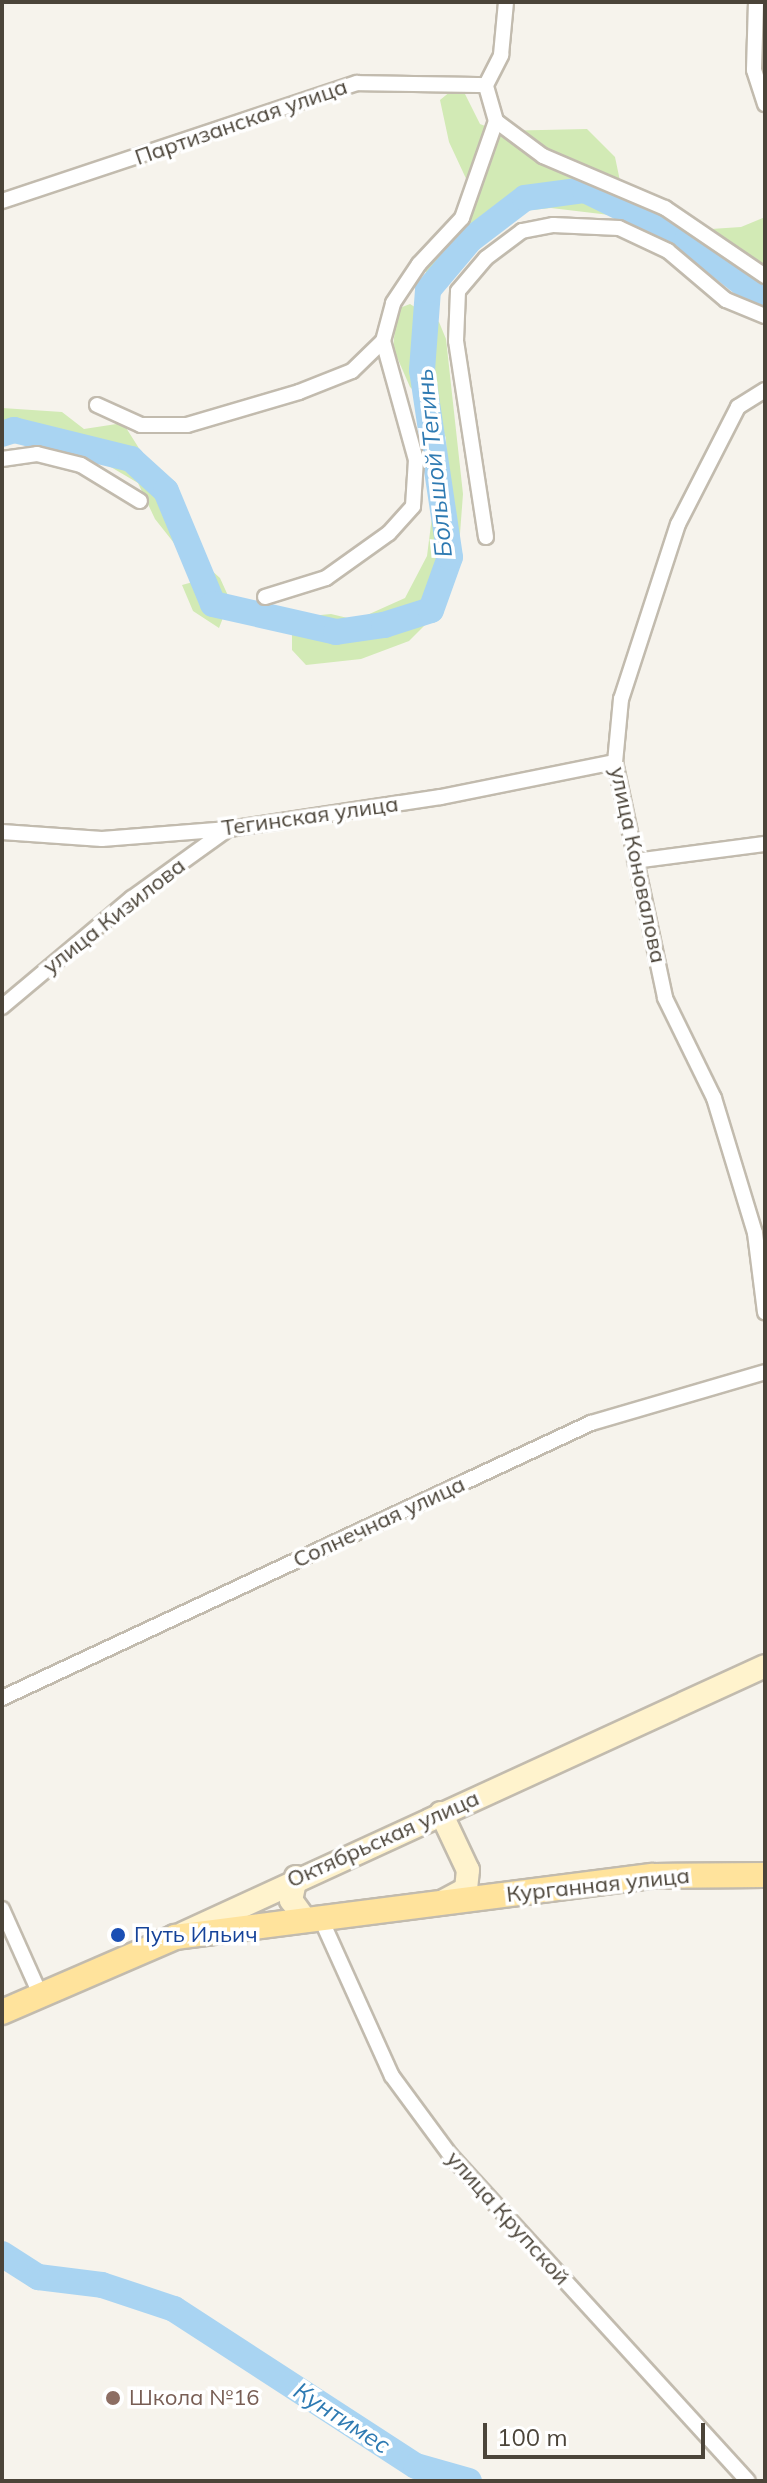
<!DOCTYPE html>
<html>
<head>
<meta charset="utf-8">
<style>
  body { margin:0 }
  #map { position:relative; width:767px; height:2483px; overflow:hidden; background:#f6f3ec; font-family:Mulish,sans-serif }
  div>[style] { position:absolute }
  .green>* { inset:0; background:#d2eab5 }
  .river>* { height:26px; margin:-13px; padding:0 13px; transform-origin:13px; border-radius:13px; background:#a9d4f2 }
  .roads { filter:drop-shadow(2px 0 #c2bbae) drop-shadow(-2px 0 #c2bbae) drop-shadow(0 2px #c2bbae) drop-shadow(0 -2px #c2bbae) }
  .street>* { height:14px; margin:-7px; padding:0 7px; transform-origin:7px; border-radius:7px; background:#fff }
  .secondary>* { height:22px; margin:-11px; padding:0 11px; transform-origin:11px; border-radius:11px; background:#fff3cd }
  .primary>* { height:24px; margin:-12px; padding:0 12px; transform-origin:12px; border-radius:12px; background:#ffe39c }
  .dots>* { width:22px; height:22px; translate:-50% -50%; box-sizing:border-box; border:4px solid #fff; border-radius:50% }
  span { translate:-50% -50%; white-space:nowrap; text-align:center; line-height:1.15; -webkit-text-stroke:7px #fff; paint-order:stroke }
  .street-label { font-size:22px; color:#4b4439 }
  .transit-label { font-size:22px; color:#164399 }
  .left { translate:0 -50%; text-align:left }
  .education-label { font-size:22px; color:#785e54 }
  .water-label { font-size:24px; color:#2e7ab2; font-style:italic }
  .frame { position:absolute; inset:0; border:4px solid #4b4439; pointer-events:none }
  .scale { position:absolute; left:483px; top:2423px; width:222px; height:36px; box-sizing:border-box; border:4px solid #4b4439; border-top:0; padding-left:10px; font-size:24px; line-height:28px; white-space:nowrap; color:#4b4439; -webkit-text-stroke:6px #fff; paint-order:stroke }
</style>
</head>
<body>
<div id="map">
  <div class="green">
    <div style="clip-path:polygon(451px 91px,464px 92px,480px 124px,498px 131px,587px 129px,615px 157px,624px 200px,618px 216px,551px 208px,523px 211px,487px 235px,435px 289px,424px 269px,476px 200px,449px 142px,440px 100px)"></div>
    <div style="clip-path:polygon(765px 217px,765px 268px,711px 229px,741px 227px)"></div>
    <div style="clip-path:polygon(410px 304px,439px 322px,446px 339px,463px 494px,457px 573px,441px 609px,409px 641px,361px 659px,306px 665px,292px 650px,292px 635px,300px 617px,331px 614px,356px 620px,405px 598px,427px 556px,435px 493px,447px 479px,446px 438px,436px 413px,410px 387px,393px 348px,397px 309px)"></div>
    <div style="clip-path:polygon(2px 408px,62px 412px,84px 429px,123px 423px,166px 491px,191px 552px,220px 578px,230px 600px,219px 628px,193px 611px,182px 585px,193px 582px,189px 562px,155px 519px,138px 483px,87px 453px,35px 441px,2px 443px)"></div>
  </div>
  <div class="river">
    <div style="left:2px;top:434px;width:13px;rotate:-18deg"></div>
    <div style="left:14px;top:430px;width:121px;rotate:13.9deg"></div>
    <div style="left:131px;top:459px;width:47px;rotate:42.4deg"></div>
    <div style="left:166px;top:491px;width:122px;rotate:67.4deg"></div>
    <div style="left:213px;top:604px;width:126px;rotate:12.8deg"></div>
    <div style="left:336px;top:632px;width:49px;rotate:-8.3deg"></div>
    <div style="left:384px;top:625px;width:49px;rotate:-17.7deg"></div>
    <div style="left:431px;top:610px;width:56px;rotate:-70.3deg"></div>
    <div style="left:450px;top:557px;width:189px;rotate:-98.5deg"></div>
    <div style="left:422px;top:370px;width:80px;rotate:-85.7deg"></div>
    <div style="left:428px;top:290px;width:65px;rotate:-50deg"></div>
    <div style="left:470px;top:240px;width:69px;rotate:-37.4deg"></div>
    <div style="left:525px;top:198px;width:61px;rotate:-7.6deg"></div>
    <div style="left:585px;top:190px;width:114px;rotate:26.1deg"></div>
    <div style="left:687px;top:240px;width:99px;rotate:38deg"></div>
    <div style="left:2px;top:2254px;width:43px;rotate:32.6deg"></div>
    <div style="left:38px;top:2277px;width:64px;rotate:7.1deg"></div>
    <div style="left:102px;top:2285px;width:76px;rotate:18.4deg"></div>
    <div style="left:174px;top:2309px;width:288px;rotate:33deg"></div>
    <div style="left:416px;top:2466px;width:55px;rotate:15.8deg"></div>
  </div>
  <div class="roads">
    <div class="street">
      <div style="left:756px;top:2px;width:68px;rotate:91.7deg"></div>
      <div style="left:754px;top:70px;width:36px;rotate:72deg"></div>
      <div style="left:496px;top:121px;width:59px;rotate:36.7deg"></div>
      <div style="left:543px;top:156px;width:133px;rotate:23.1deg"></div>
      <div style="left:665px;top:208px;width:121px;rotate:34.2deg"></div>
      <div style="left:496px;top:121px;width:37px;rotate:-106deg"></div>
      <div style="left:486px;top:85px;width:34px;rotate:-63deg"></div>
      <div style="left:501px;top:55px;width:53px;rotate:-84.6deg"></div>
      <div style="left:2px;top:201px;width:374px;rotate:-18.4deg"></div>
      <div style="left:357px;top:83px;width:129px;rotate:0.9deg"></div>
      <div style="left:765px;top:390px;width:32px;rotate:148deg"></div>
      <div style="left:738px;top:407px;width:131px;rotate:117.1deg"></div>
      <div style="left:678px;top:524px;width:184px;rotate:108deg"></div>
      <div style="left:621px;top:699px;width:63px;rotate:95.4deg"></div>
      <div style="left:615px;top:762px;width:241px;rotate:78deg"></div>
      <div style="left:665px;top:998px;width:111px;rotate:63.9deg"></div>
      <div style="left:714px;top:1098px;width:141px;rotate:73.1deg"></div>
      <div style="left:755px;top:1233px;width:80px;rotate:82.8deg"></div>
      <div style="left:97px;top:405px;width:48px;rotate:24.4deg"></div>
      <div style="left:141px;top:425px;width:46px"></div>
      <div style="left:187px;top:425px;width:117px;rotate:-16.4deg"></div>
      <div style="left:299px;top:392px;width:57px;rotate:-21.6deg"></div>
      <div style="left:352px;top:371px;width:43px;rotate:-44.1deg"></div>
      <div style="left:383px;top:341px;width:39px;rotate:-75deg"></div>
      <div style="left:393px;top:303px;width:47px;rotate:-56.3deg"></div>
      <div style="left:419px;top:264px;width:63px;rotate:-46.9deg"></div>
      <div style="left:462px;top:218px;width:103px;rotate:-70.7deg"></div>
      <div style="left:2px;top:459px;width:35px;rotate:-8deg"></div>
      <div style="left:37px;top:454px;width:45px;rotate:14deg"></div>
      <div style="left:81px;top:465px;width:69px;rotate:31.4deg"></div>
      <div style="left:486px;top:537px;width:198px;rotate:-98.7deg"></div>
      <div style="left:456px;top:341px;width:50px;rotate:-87.7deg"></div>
      <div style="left:458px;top:291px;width:43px;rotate:-49.7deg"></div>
      <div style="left:486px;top:258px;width:45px;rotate:-36.9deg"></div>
      <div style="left:522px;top:231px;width:32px;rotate:-11deg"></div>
      <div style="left:553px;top:225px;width:66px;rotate:2.6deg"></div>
      <div style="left:619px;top:228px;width:54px;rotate:25.1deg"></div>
      <div style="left:668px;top:251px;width:76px;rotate:40.2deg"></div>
      <div style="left:726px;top:300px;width:42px;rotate:22.3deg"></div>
      <div style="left:265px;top:597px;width:64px;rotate:-17.3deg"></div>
      <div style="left:326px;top:578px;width:77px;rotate:-35.5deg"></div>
      <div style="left:389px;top:533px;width:36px;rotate:-48deg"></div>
      <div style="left:413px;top:506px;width:46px;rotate:-86.3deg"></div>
      <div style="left:416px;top:460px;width:123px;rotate:-105.5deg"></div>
      <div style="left:2px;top:832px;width:100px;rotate:4deg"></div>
      <div style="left:102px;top:839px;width:127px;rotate:-4.5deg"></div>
      <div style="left:229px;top:829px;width:214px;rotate:-8.6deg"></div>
      <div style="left:441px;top:797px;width:177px;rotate:-11.4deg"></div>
      <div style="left:635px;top:861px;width:131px;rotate:-7.5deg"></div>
      <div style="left:2px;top:1007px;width:170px;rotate:-40deg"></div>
      <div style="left:132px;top:898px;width:118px;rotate:-35.7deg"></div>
      <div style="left:2px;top:1698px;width:650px;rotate:-25.03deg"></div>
      <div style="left:591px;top:1423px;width:181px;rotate:-16.3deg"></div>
      <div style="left:2px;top:1909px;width:95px;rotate:65.9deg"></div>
      <div style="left:321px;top:1919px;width:172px;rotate:65.7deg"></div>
      <div style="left:392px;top:2076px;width:99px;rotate:53.6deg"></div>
      <div style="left:451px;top:2156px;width:440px;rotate:47.6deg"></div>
    </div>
    <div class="secondary">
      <div style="left:441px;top:1813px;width:63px;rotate:64.7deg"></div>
      <div style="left:468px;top:1870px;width:19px;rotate:96deg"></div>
      <div style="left:466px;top:1889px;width:27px;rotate:152deg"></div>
      <div style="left:296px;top:1877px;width:24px;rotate:102deg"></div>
      <div style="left:291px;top:1900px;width:26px;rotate:54deg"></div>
      <div style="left:184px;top:1933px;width:639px;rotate:-24.68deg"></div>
    </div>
    <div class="primary">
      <div style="left:2px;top:2012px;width:189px;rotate:-23.4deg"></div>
      <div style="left:175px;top:1937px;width:482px;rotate:-7.3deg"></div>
      <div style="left:653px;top:1876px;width:112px;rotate:-0.5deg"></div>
    </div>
  </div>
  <div class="dots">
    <div style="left:118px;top:1935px;background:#1a4fb4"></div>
    <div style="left:113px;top:2398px;background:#8d6e63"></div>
  </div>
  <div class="street-label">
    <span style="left:241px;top:122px;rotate:-19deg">Партизанская улица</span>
    <span style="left:310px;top:816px;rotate:-8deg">Тегинская улица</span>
    <span style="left:638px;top:865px;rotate:78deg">улица Коновалова</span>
    <span style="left:114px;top:916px;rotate:-38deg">улица Кизилова</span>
    <span style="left:379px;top:1522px;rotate:-25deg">Солнечная улица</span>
    <span style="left:383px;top:1839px;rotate:-24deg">Октябрьская улица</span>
    <span style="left:598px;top:1885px;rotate:-6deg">Курганная улица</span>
    <span style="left:508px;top:2218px;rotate:48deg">улица Крупской</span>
  </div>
  <div class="transit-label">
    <span class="left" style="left:134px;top:1935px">Путь Ильич</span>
  </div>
  <div class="education-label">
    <span class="left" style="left:129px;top:2398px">Школа №16</span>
  </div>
  <div class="water-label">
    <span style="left:434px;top:463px;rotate:-96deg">Большой Тегинь</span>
    <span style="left:342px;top:2418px;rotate:33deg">Кунтимес</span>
  </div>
  <div class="frame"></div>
  <div class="scale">100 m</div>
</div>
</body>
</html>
